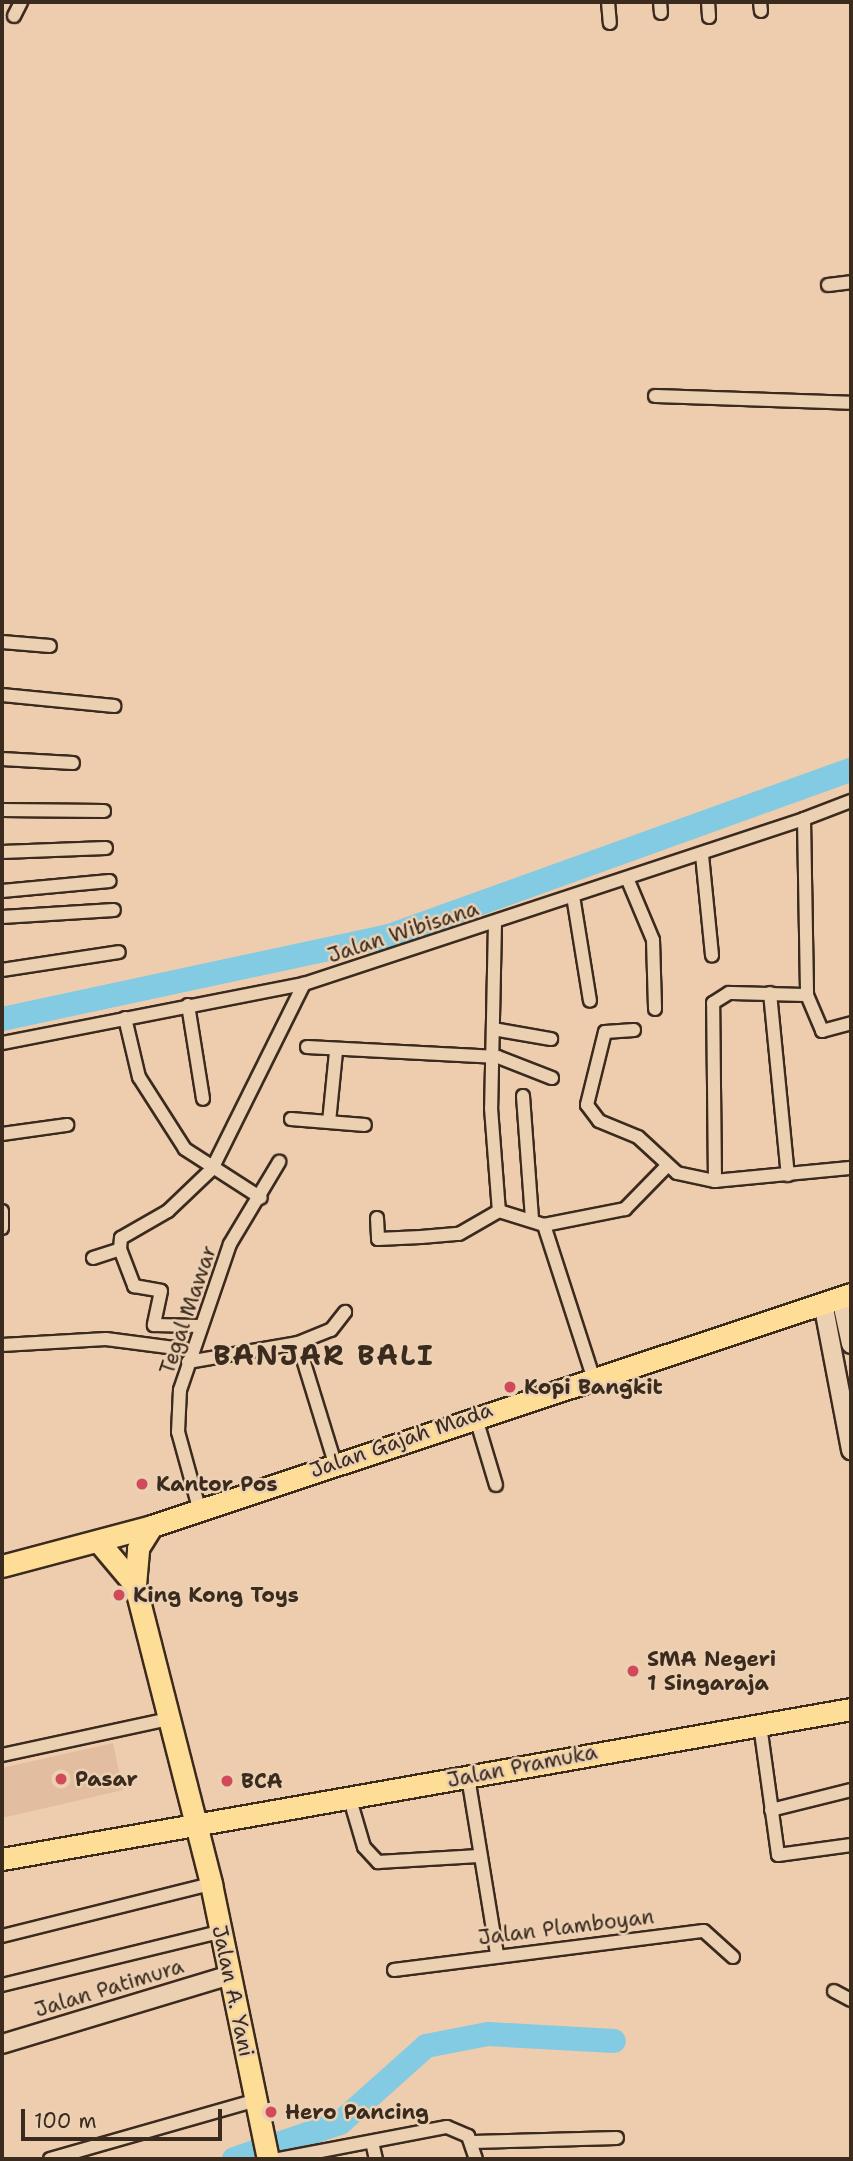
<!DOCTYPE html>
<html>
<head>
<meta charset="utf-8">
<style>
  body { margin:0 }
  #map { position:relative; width:853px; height:2161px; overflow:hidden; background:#eeccae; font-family:"Shantell Sans",sans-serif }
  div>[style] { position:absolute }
  .built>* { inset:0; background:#e2bda0 }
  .river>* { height:24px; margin:-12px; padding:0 12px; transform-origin:12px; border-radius:12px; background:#82cbe3 }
  .roads { filter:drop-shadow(2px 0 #3b2a1e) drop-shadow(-2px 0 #3b2a1e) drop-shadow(0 2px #3b2a1e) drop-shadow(0 -2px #3b2a1e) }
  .street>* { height:12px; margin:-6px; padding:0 6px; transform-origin:6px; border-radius:6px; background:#ebd0b2 }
  .secondary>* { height:18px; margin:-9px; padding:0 9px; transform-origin:9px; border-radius:9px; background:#ebd0b2 }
  .highway>* { height:21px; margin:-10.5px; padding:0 10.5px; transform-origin:10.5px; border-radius:10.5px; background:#fedd96 }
  .dots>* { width:19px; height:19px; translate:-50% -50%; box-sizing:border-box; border:4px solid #ebd0b2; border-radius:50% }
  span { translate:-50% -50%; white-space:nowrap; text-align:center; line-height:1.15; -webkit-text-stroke:5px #ebd0b2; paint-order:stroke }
  .street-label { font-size:21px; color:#3b2a1e }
  .poi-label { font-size:21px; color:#3b2a1e; font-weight:700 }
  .left { translate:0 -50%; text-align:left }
  .district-label { font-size:28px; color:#3b2a1e; font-weight:700; letter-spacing:2px }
  .frame { position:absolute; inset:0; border:4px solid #3b2a1e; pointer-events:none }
  .scale { position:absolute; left:21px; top:2109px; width:201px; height:32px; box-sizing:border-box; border:4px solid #3b2a1e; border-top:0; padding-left:9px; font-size:21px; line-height:24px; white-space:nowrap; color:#3b2a1e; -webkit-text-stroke:5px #ebd0b2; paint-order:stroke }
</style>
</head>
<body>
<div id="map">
  <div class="built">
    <div style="clip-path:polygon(113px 1743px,123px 1790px,2px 1818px,2px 1768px)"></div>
  </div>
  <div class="river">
    <div style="left:2px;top:1019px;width:396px;rotate:-12.1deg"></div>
    <div style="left:389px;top:936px;width:491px;rotate:-19.8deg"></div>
    <div style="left:234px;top:2159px;width:112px;rotate:-18.8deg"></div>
    <div style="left:340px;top:2123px;width:115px;rotate:-41.8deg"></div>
    <div style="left:426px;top:2046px;width:63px;rotate:-11deg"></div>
    <div style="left:488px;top:2034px;width:126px;rotate:3.2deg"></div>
  </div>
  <div class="roads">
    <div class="street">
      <div style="left:608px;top:2px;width:21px;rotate:85deg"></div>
      <div style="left:660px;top:2px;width:11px;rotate:85deg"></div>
      <div style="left:708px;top:2px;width:15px;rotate:86deg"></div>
      <div style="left:760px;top:2px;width:9px;rotate:84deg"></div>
      <div style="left:14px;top:16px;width:16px;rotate:-63deg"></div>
      <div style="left:828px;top:285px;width:23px;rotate:-7deg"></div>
      <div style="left:655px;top:396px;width:196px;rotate:2deg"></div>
      <div style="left:2px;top:642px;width:48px;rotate:4.8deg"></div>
      <div style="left:2px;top:695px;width:113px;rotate:5.6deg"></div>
      <div style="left:2px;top:759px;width:71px;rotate:3.2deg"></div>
      <div style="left:2px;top:810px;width:102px;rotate:0.6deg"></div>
      <div style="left:804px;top:819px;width:50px;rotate:-21deg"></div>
      <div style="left:2px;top:852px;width:104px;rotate:-2.2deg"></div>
      <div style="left:702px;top:855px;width:101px;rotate:84.3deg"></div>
      <div style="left:627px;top:878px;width:67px;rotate:67.2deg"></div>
      <div style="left:653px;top:940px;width:69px;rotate:88.3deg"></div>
      <div style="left:2px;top:891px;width:108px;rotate:-5.3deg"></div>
      <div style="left:573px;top:896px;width:106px;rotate:80.8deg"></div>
      <div style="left:2px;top:917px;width:112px;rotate:-3.6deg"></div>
      <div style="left:495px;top:923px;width:185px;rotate:91.2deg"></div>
      <div style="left:491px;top:1108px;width:103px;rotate:85.6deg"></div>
      <div style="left:2px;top:970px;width:118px;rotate:-8.7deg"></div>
      <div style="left:770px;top:993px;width:183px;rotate:84.4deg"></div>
      <div style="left:188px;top:1005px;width:95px;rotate:80.9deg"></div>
      <div style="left:125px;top:1018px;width:61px;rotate:76.7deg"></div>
      <div style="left:139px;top:1077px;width:85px;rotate:57.4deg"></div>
      <div style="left:185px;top:1149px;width:90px;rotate:32.8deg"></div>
      <div style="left:493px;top:1029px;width:59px;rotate:9.8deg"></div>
      <div style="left:634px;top:1030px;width:29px;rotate:176deg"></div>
      <div style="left:605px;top:1032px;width:75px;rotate:103.9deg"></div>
      <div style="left:587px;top:1105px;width:20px;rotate:53deg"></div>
      <div style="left:599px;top:1121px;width:42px;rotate:22.3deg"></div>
      <div style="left:638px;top:1137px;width:53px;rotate:42.7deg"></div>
      <div style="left:677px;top:1173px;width:39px;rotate:12deg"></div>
      <div style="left:715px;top:1181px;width:137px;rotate:-5.5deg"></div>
      <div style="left:2px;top:1043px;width:308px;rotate:-11.1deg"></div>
      <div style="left:304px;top:984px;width:527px;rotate:-18.26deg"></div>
      <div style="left:804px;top:819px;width:176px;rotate:89deg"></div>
      <div style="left:807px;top:995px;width:39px;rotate:67deg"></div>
      <div style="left:822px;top:1031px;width:30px;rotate:-15deg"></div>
      <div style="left:307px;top:1047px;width:191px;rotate:3deg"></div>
      <div style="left:498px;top:1057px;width:58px;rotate:21.3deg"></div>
      <div style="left:523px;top:1096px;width:123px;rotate:85.8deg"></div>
      <div style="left:291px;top:1119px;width:74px;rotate:4.6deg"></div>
      <div style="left:329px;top:1122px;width:70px;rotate:-84.3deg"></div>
      <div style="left:2px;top:1134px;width:66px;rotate:-7.9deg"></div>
      <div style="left:715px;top:1181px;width:178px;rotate:-90.6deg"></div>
      <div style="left:713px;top:1003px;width:19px;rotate:-32deg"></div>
      <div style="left:729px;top:993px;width:78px;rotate:1.5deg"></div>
      <div style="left:2px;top:1211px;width:17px;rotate:90deg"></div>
      <div style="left:499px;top:1211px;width:47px;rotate:17.3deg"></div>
      <div style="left:544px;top:1225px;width:160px;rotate:72.1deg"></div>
      <div style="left:377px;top:1218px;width:21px;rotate:87deg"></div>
      <div style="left:378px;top:1239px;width:43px;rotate:-2.7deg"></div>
      <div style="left:421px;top:1237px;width:38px;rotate:-5deg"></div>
      <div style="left:459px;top:1234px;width:46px;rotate:-29.9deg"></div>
      <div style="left:544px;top:1225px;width:83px;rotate:-11.2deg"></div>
      <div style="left:625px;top:1209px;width:60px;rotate:-45.7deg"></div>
      <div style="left:120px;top:1249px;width:40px;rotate:69deg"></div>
      <div style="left:134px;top:1286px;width:27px;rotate:10deg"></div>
      <div style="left:161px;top:1291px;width:35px;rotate:102deg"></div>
      <div style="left:154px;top:1325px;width:45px;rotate:1.3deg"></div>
      <div style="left:93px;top:1258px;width:28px;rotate:-18deg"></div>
      <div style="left:120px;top:1249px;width:11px;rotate:-85deg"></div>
      <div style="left:121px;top:1238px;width:54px;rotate:-29.9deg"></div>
      <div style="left:168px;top:1211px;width:61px;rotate:-43.7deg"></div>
      <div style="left:212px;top:1169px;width:207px;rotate:-63.6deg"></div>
      <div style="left:298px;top:1343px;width:126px;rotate:72.9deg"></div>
      <div style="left:2px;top:1345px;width:104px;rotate:-3.3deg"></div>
      <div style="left:106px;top:1339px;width:86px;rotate:7.4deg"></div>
      <div style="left:188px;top:1362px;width:112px;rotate:-9.8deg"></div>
      <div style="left:298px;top:1343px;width:35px;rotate:-22deg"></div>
      <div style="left:331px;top:1330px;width:23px;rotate:-52deg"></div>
      <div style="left:475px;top:1415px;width:73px;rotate:73.3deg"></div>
      <div style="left:199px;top:1508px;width:79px;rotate:-105.4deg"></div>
      <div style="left:178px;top:1432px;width:42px;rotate:-87.3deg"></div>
      <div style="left:180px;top:1390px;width:154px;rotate:-71.1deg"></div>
      <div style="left:230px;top:1244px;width:96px;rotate:-59.1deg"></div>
      <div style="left:760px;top:1725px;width:131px;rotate:82.1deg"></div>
      <div style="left:778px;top:1855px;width:74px;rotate:-7.8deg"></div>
      <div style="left:2px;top:1755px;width:170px;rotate:-12.2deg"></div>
      <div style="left:468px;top:1777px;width:180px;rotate:80.7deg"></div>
      <div style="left:349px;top:1796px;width:53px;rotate:73.6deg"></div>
      <div style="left:364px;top:1847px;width:21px;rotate:47deg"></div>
      <div style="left:378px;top:1862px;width:101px;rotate:-3.4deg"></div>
      <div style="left:771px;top:1810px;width:82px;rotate:-14deg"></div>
      <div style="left:2px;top:1936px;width:215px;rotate:-14deg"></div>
      <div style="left:394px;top:1970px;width:312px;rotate:-7.2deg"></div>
      <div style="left:704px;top:1931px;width:39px;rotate:42deg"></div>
      <div style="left:2px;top:1985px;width:223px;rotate:-13.7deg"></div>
      <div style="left:834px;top:1991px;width:19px;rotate:28deg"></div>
      <div style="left:372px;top:2142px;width:17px;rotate:77deg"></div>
      <div style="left:473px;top:2142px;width:144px;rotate:-1.6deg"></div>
      <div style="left:50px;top:2159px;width:215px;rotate:-15.9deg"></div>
      <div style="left:279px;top:2159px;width:171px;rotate:-10.8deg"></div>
      <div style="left:447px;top:2127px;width:23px;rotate:23deg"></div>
      <div style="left:468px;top:2136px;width:24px;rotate:71deg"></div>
    </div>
    <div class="secondary">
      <div style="left:841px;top:1298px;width:47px;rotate:77.7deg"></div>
      <div style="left:823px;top:1303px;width:150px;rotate:79.2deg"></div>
      <div style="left:2px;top:2044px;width:238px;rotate:-16.8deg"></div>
    </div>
    <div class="highway">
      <div style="left:98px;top:1541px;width:57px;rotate:49.9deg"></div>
      <div style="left:135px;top:1585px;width:309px;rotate:75.7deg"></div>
      <div style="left:211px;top:1884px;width:281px;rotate:78.3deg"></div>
      <div style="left:2px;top:1566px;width:155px;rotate:-14.9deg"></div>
      <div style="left:152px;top:1526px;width:736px;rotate:-18.36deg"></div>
      <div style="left:135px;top:1585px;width:37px;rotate:-85deg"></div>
      <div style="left:138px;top:1548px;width:26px;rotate:-58deg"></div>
      <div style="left:2px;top:1859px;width:862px;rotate:-10.02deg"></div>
    </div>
  </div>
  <div class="dots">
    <div style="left:510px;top:1387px;background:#d1495b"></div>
    <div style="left:142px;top:1484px;background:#d1495b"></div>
    <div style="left:119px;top:1595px;background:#d1495b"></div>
    <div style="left:633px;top:1671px;background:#d1495b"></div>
    <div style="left:61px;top:1779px;background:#d1495b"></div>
    <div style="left:227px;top:1781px;background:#d1495b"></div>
    <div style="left:271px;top:2112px;background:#d1495b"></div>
  </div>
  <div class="street-label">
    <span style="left:403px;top:932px;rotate:-18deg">Jalan Wibisana</span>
    <span style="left:188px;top:1310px;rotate:-71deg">Tegal Mawar</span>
    <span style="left:401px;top:1440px;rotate:-19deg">Jalan Gajah Mada</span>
    <span style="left:522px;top:1766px;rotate:-11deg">Jalan Pramuka</span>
    <span style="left:566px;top:1927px;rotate:-7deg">Jalan Plamboyan</span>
    <span style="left:109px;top:1988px;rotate:-17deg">Jalan Patimura</span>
    <span style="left:233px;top:1991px;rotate:78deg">Jalan A. Yani</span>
  </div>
  <div class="poi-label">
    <span class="left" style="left:524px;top:1387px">Kopi Bangkit</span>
    <span class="left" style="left:156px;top:1484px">Kantor Pos</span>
    <span class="left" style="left:133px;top:1595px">King Kong Toys</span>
    <span class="left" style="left:647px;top:1671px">SMA Negeri<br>1 Singaraja</span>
    <span class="left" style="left:75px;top:1779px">Pasar</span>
    <span class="left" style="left:241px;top:1781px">BCA</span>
    <span class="left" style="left:285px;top:2112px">Hero Pancing</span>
  </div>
  <div class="district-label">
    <span style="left:324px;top:1355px">BANJAR BALI</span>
  </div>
  <div class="frame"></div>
  <div class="scale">100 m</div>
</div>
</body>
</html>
